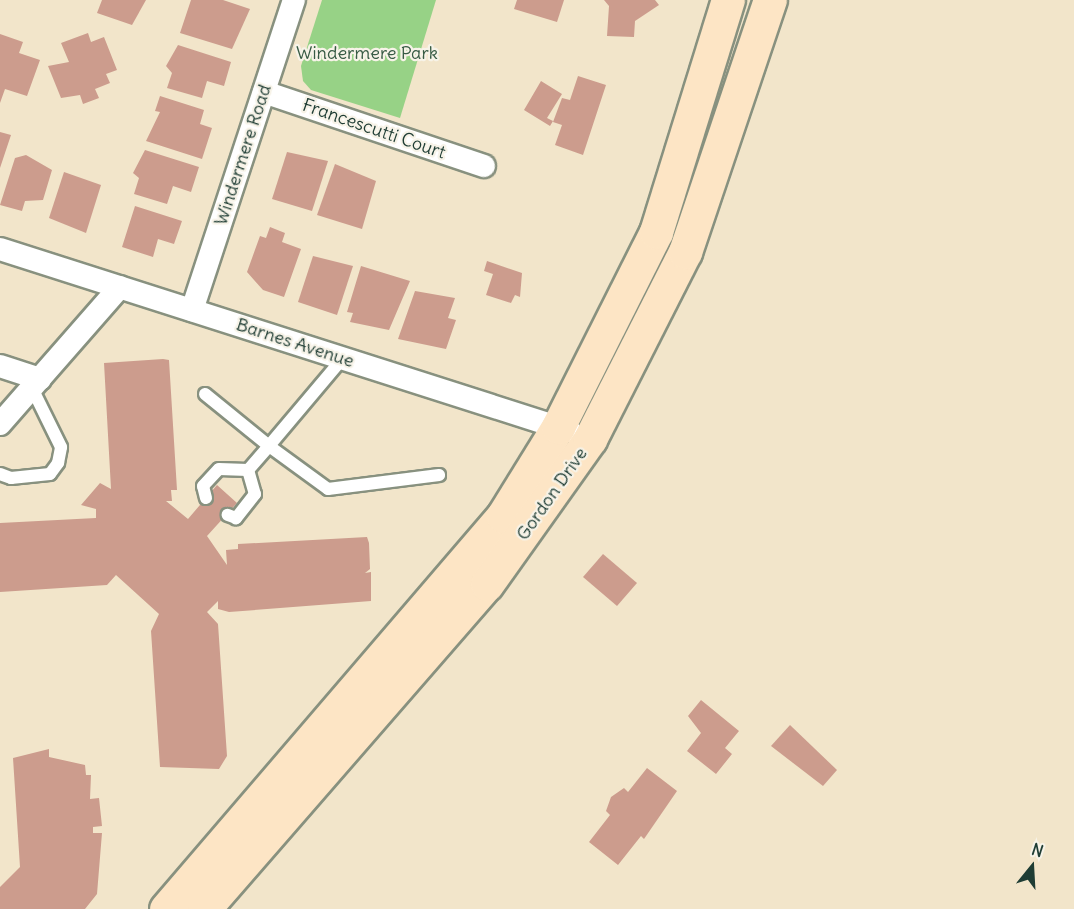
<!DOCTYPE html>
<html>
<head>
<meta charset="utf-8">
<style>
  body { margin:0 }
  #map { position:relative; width:1074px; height:909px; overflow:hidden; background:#f2e5ca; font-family:Delius,sans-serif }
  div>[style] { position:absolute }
  .green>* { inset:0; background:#97d286 }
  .building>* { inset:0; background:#cc9c8d }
  .roads { filter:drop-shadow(2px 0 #88917f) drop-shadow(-2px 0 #88917f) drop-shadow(0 2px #88917f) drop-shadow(0 -2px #88917f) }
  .service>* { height:12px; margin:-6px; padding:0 6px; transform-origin:6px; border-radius:6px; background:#fff }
  .minor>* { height:22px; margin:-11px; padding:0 11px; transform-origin:11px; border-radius:11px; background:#fff }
  .secondary>* { height:33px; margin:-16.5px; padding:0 16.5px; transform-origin:16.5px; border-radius:16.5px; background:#fde5c5 }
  span { translate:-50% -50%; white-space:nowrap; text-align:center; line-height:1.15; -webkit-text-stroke:4.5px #f7f3e8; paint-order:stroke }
  .park-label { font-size:18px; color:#375b44 }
  .street-label { font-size:18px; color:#1f3d34 }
  .north { position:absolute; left:1002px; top:837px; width:60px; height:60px; -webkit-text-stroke:4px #f7f3e8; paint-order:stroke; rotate:18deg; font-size:16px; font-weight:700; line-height:24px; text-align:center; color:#1f3d34 }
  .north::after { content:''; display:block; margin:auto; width:21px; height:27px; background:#1f3d34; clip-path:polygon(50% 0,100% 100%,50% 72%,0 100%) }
</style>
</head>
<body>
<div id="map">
  <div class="green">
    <div style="clip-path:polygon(322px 0,436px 0,400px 118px,311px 90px,303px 81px,301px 66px)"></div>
  </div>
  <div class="building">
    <div style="clip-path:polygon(102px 0,146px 0,132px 25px,97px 13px)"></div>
    <div style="clip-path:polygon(191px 0,223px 0,250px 9px,232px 49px,180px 33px)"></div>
    <div style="clip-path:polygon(517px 0,564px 0,557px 22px,514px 9px)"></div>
    <div style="clip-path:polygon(604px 0,655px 0,659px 5px,635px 21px,634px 37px,607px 36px,609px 6px)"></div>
    <div style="clip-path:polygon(88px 33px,91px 42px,104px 37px,117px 70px,106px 74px,110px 83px,95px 89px,99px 98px,83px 104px,80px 95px,61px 98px,48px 66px,69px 62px,61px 43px)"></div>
    <div style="clip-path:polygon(0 34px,23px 42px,19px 53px,40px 60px,27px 96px,5px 89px,0 103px)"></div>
    <div style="clip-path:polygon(178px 45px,231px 62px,224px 86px,207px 81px,202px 98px,167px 88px,172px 73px,166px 66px)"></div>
    <div style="clip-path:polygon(578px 76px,606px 85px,583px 155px,555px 145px,562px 125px,553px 122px,562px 98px,570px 100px)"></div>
    <div style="clip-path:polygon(541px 81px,562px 94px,547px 118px,553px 121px,550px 126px,524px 110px)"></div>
    <div style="clip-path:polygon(160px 96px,204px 110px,200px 124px,212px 128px,202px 159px,146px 141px,160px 112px,155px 111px)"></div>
    <div style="clip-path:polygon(0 132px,11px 135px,0 168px)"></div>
    <div style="clip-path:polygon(145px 150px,199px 167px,191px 192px,173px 186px,167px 204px,134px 194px,139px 178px,133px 173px)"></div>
    <div style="clip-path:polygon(287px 152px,328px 161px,312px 211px,272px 199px)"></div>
    <div style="clip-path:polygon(26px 155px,52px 170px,43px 200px,25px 201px,22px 211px,0 205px,15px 158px)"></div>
    <div style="clip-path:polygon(335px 164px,376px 181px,362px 229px,317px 215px)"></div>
    <div style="clip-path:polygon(64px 172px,101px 185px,86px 233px,49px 218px)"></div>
    <div style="clip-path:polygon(135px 206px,182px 221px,174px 244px,158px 239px,153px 257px,122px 247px)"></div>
    <div style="clip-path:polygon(270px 227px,285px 233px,282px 242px,301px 249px,284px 297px,263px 290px,247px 272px,260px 236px,266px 238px)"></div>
    <div style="clip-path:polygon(313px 256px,353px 266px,337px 315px,298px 302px)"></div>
    <div style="clip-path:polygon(487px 261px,522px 273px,520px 297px,515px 295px,511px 303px,486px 295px,493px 274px,484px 271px)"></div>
    <div style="clip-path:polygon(361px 266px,410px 281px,389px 330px,350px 322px,353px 313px,347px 312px)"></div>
    <div style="clip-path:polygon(415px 291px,455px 298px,448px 318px,456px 320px,446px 349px,398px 339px)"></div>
    <div style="clip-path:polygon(163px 359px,169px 360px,177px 490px,171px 490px,172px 501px,166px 501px,188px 519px,217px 485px,237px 503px,207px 536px,227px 565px,226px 550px,238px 549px,238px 544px,367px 537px,369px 543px,370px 569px,365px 573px,371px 572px,371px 601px,229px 612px,218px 609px,218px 601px,207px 612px,218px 624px,227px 756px,219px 769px,160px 767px,151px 631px,159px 614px,116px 575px,107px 585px,0 592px,0 523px,96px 518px,96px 509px,81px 505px,100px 483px,111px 489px,104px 363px)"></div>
    <div style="clip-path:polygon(603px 554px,637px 583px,617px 606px,583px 577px)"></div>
    <div style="clip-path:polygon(701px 700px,739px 731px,725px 748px,732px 754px,716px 774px,687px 751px,701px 733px,688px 716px)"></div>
    <div style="clip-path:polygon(790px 725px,837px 770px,823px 786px,771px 746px)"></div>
    <div style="clip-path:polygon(49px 749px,49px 757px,85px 765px,86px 775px,91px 775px,90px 799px,99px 798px,102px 826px,93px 827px,93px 833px,102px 833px,97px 894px,85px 909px,0 909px,0 887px,20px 867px,13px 758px)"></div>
    <div style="clip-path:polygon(647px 768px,677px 791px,644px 839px,641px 836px,618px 865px,589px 842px,610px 815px,606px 811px,611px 797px,624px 788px,628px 792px)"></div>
  </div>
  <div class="roads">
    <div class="service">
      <div style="left:343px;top:358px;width:115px;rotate:130.1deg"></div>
      <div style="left:269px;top:446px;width:73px;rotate:36.1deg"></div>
      <div style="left:328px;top:489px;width:112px;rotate:-7.2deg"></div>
      <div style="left:205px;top:394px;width:82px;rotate:39.1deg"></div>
      <div style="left:269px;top:446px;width:32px;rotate:131deg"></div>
      <div style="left:248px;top:470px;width:25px;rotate:74deg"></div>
      <div style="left:255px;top:494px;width:31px;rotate:128deg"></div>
      <div style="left:236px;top:518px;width:9px;rotate:-159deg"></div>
      <div style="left:0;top:474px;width:12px;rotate:20deg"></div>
      <div style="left:11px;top:478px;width:39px;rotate:-6deg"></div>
      <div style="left:50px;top:474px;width:14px;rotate:-54deg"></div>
      <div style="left:58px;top:463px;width:16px;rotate:-79deg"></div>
      <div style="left:61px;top:447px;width:66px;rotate:-116.2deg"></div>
      <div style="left:206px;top:498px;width:12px;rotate:-104deg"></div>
      <div style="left:203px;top:486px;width:23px;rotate:-47deg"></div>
      <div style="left:219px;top:469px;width:29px;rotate:2deg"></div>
    </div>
    <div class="minor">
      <div style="left:264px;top:92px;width:232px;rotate:18.6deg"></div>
      <div style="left:0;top:249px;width:598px;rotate:17.71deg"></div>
      <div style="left:192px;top:310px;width:326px;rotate:-71.8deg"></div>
      <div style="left:0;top:366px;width:42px;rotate:18deg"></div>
      <div style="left:0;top:424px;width:182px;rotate:-48.8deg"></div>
    </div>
    <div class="secondary">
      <div style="left:166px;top:909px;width:518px;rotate:-49.39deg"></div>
      <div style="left:503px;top:516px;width:105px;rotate:-58.3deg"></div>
      <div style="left:558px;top:427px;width:218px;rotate:-63.3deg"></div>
      <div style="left:656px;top:232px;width:243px;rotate:-72.8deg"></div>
      <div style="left:204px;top:909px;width:431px;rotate:-49deg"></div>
      <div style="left:487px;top:584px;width:178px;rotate:-54.6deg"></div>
      <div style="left:590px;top:439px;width:210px;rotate:-63.1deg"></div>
      <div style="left:685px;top:252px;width:266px;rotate:-71.4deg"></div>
    </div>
  </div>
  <div class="park-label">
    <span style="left:367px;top:53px">Windermere Park</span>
  </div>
  <div class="street-label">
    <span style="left:374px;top:129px;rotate:19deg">Francescutti Court</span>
    <span style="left:243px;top:155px;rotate:-72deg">Windermere Road</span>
    <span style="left:295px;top:343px;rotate:18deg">Barnes Avenue</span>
    <span style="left:552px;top:494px;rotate:-55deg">Gordon Drive</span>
  </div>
  <div class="north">N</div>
</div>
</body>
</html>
